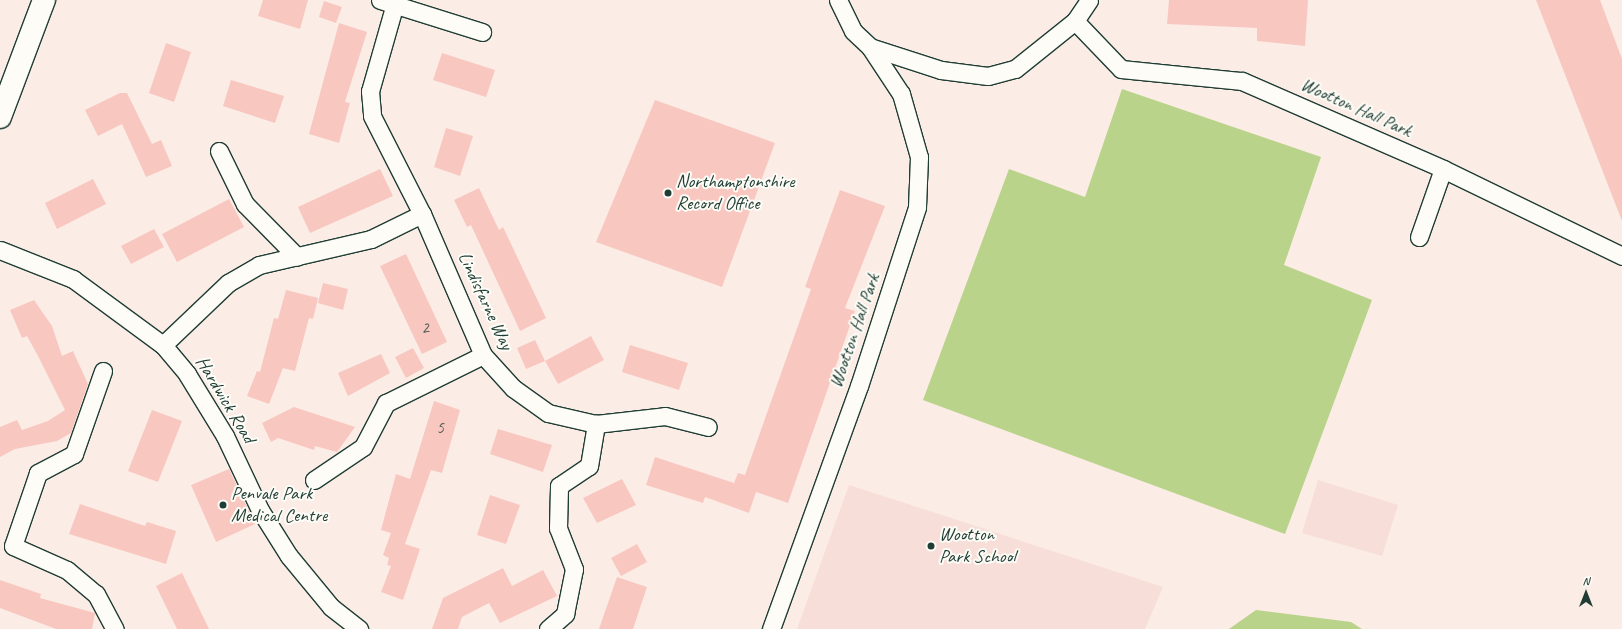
<!DOCTYPE html>
<html>
<head>
<meta charset="utf-8">
<style>
  body { margin:0 }
  #map { position:relative; width:1622px; height:629px; overflow:hidden; background:#fcece6; font-family:Caveat,sans-serif }
  div>[style] { position:absolute }
  .built>* { inset:0; background:#f7ded8 }
  .green>* { inset:0; background:#b9d38a }
  .building>* { inset:0; background:#f8c8c0 }
  .roads { filter:drop-shadow(1px 0 #1f3d34) drop-shadow(-1px 0 #1f3d34) drop-shadow(0 1px #1f3d34) drop-shadow(0 -1px #1f3d34) }
  .minor>* { height:17px; margin:-8.5px; padding:0 8.5px; transform-origin:8.5px; border-radius:8.5px; background:#fdfcf7 }
  .tertiary>* { height:22px; margin:-11px; padding:0 11px; transform-origin:11px; border-radius:11px; background:#fdfcf7 }
  .dots>* { width:11px; height:11px; translate:-50% -50%; box-sizing:border-box; border:2px solid #fdfcf7; border-radius:50% }
  span { translate:-50% -50%; white-space:nowrap; text-align:center; line-height:1.15; -webkit-text-stroke:4px #fdfcf7; paint-order:stroke }
  .number-label { font-size:17px; color:#556057 }
  .number-label span { -webkit-text-stroke-width:0 }
  .street-label { font-size:19px; color:#1f3d34 }
  .poi-label { font-size:19px; color:#1f3d34 }
  .left { translate:0 -50%; text-align:left }
  .north { position:absolute; left:1566px; top:573px; width:40px; height:40px; -webkit-text-stroke:3px #fdfcf7; paint-order:stroke; rotate:0deg; font-size:11px; font-weight:700; line-height:16px; text-align:center; color:#1f3d34 }
  .north::after { content:''; display:block; margin:auto; width:14px; height:18px; background:#1f3d34; clip-path:polygon(50% 0,100% 100%,50% 72%,0 100%) }
</style>
</head>
<body>
<div id="map">
  <div class="built">
    <div style="clip-path:polygon(1318px 480px,1398px 505px,1382px 556px,1302px 533px)"></div>
    <div style="clip-path:polygon(849px 485px,908px 504px,1163px 587px,1145px 629px,797px 629px)"></div>
  </div>
  <div class="green">
    <div style="clip-path:polygon(1122px 89px,1321px 157px,1284px 265px,1372px 300px,1285px 534px,923px 400px,1009px 169px,1085px 197px)"></div>
    <div style="clip-path:polygon(1256px 610px,1351px 622px,1362px 629px,1229px 629px)"></div>
  </div>
  <div class="building">
    <div style="clip-path:polygon(263px 0,308px 0,300px 29px,258px 16px)"></div>
    <div style="clip-path:polygon(1169px 0,1308px 0,1305px 46px,1257px 41px,1257px 28px,1167px 24px)"></div>
    <div style="clip-path:polygon(1536px 0,1600px 0,1622px 59px,1622px 221px)"></div>
    <div style="clip-path:polygon(324px 1px,342px 7px,336px 23px,319px 17px)"></div>
    <div style="clip-path:polygon(339px 23px,367px 32px,345px 102px,350px 103px,339px 143px,309px 134px)"></div>
    <div style="clip-path:polygon(166px 43px,191px 52px,174px 102px,149px 93px)"></div>
    <div style="clip-path:polygon(442px 53px,495px 70px,486px 97px,433px 80px)"></div>
    <div style="clip-path:polygon(231px 80px,284px 96px,275px 123px,223px 106px)"></div>
    <div style="clip-path:polygon(120px 93px,127px 93px,152px 144px,161px 140px,172px 166px,146px 177px,122px 124px,98px 136px,85px 110px)"></div>
    <div style="clip-path:polygon(655px 100px,775px 143px,722px 287px,596px 242px)"></div>
    <div style="clip-path:polygon(446px 128px,473px 136px,460px 176px,434px 167px)"></div>
    <div style="clip-path:polygon(380px 169px,393px 196px,310px 233px,298px 207px)"></div>
    <div style="clip-path:polygon(93px 179px,106px 204px,57px 229px,45px 203px)"></div>
    <div style="clip-path:polygon(479px 188px,499px 230px,503px 227px,546px 318px,520px 331px,471px 225px,467px 227px,454px 200px)"></div>
    <div style="clip-path:polygon(840px 190px,885px 206px,845px 308px,855px 311px,788px 503px,756px 492px,749px 513px,705px 497px,703px 503px,646px 485px,655px 457px,734px 483px,738px 473px,745px 475px,811px 289px,805px 287px)"></div>
    <div style="clip-path:polygon(229px 199px,244px 227px,177px 262px,162px 234px)"></div>
    <div style="clip-path:polygon(154px 229px,164px 247px,131px 264px,121px 246px)"></div>
    <div style="clip-path:polygon(406px 254px,447px 342px,422px 354px,380px 266px)"></div>
    <div style="clip-path:polygon(323px 283px,348px 289px,343px 310px,318px 303px)"></div>
    <div style="clip-path:polygon(286px 290px,318px 298px,313px 319px,309px 318px,295px 371px,283px 368px,269px 404px,247px 396px,257px 371px,260px 372px,274px 318px,278px 319px)"></div>
    <div style="clip-path:polygon(34px 300px,52px 326px,62px 356px,73px 351px,88px 384px,71px 433px,57px 441px,15px 449px,0 457px,0 427px,17px 420px,22px 430px,48px 421px,65px 410px,38px 356px,27px 336px,22px 338px,10px 310px)"></div>
    <div style="clip-path:polygon(591px 336px,604px 360px,558px 384px,545px 361px)"></div>
    <div style="clip-path:polygon(535px 340px,545px 361px,526px 369px,517px 348px)"></div>
    <div style="clip-path:polygon(630px 345px,688px 363px,679px 390px,622px 372px)"></div>
    <div style="clip-path:polygon(413px 348px,424px 368px,406px 378px,395px 357px)"></div>
    <div style="clip-path:polygon(381px 354px,390px 373px,348px 396px,338px 373px)"></div>
    <div style="clip-path:polygon(434px 401px,460px 410px,442px 473px,431px 470px,405px 544px,420px 549px,403px 600px,381px 592px,391px 566px,387px 565px,389px 558px,383px 555px,391px 533px,381px 530px,396px 474px,410px 479px)"></div>
    <div style="clip-path:polygon(294px 407px,355px 427px,337px 452px,315px 446px,314px 450px,278px 438px,271px 442px,262px 423px)"></div>
    <div style="clip-path:polygon(152px 410px,182px 421px,158px 482px,128px 471px)"></div>
    <div style="clip-path:polygon(498px 429px,552px 445px,543px 472px,490px 454px)"></div>
    <div style="clip-path:polygon(229px 469px,255px 524px,216px 542px,191px 485px)"></div>
    <div style="clip-path:polygon(622px 479px,636px 505px,597px 523px,583px 498px)"></div>
    <div style="clip-path:polygon(490px 495px,520px 505px,506px 544px,477px 535px)"></div>
    <div style="clip-path:polygon(80px 504px,145px 526px,147px 522px,176px 531px,166px 564px,69px 534px)"></div>
    <div style="clip-path:polygon(637px 544px,647px 562px,621px 576px,611px 558px)"></div>
    <div style="clip-path:polygon(503px 568px,512px 586px,543px 570px,557px 596px,500px 623px,489px 603px,462px 617px,458px 629px,432px 629px,443px 598px)"></div>
    <div style="clip-path:polygon(182px 573px,209px 629px,177px 629px,156px 586px)"></div>
    <div style="clip-path:polygon(617px 577px,647px 587px,633px 629px,599px 629px)"></div>
    <div style="clip-path:polygon(0 580px,41px 594px,40px 598px,95px 613px,92px 629px,56px 629px,0 608px)"></div>
  </div>
  <div class="roads">
    <div class="minor">
      <div style="left:380px;top:0;width:107px;rotate:17.4deg"></div>
      <div style="left:396px;top:0;width:95px;rotate:105.9deg"></div>
      <div style="left:370px;top:91px;width:25px;rotate:85deg"></div>
      <div style="left:372px;top:116px;width:110px;rotate:63deg"></div>
      <div style="left:422px;top:214px;width:154px;rotate:66.6deg"></div>
      <div style="left:483px;top:355px;width:45px;rotate:47.7deg"></div>
      <div style="left:513px;top:388px;width:43px;rotate:35.5deg"></div>
      <div style="left:548px;top:413px;width:49px;rotate:12.9deg"></div>
      <div style="left:596px;top:424px;width:69px;rotate:-6.6deg"></div>
      <div style="left:665px;top:416px;width:44px;rotate:14.3deg"></div>
      <div style="left:838px;top:0;width:34px;rotate:64deg"></div>
      <div style="left:853px;top:31px;width:23px;rotate:43deg"></div>
      <div style="left:870px;top:47px;width:75px;rotate:17.9deg"></div>
      <div style="left:941px;top:70px;width:47px;rotate:7.3deg"></div>
      <div style="left:988px;top:76px;width:28px;rotate:-15deg"></div>
      <div style="left:1015px;top:69px;width:77px;rotate:-38.7deg"></div>
      <div style="left:1075px;top:21px;width:25px;rotate:-56deg"></div>
      <div style="left:1075px;top:21px;width:66px;rotate:46.2deg"></div>
      <div style="left:1121px;top:69px;width:122px;rotate:5.7deg"></div>
      <div style="left:1242px;top:81px;width:219px;rotate:23.6deg"></div>
      <div style="left:1443px;top:169px;width:199px;rotate:25.9deg"></div>
      <div style="left:219px;top:151px;width:59px;rotate:63.9deg"></div>
      <div style="left:245px;top:204px;width:74px;rotate:45.5deg"></div>
      <div style="left:1419px;top:237px;width:72px;rotate:-70.6deg"></div>
      <div style="left:0;top:250px;width:79px;rotate:21.7deg"></div>
      <div style="left:73px;top:279px;width:112px;rotate:36.3deg"></div>
      <div style="left:163px;top:345px;width:38px;rotate:50deg"></div>
      <div style="left:187px;top:374px;width:73px;rotate:58.5deg"></div>
      <div style="left:225px;top:436px;width:82px;rotate:64.7deg"></div>
      <div style="left:260px;top:510px;width:54px;rotate:57.8deg"></div>
      <div style="left:289px;top:556px;width:66px;rotate:50.5deg"></div>
      <div style="left:331px;top:607px;width:36px;rotate:38deg"></div>
      <div style="left:163px;top:345px;width:90px;rotate:-43.6deg"></div>
      <div style="left:228px;top:283px;width:36px;rotate:-30deg"></div>
      <div style="left:259px;top:265px;width:115px;rotate:-13.1deg"></div>
      <div style="left:371px;top:239px;width:57px;rotate:-26.1deg"></div>
      <div style="left:103px;top:371px;width:88px;rotate:109.3deg"></div>
      <div style="left:74px;top:454px;width:41px;rotate:152.2deg"></div>
      <div style="left:38px;top:473px;width:77px;rotate:108.9deg"></div>
      <div style="left:13px;top:546px;width:59px;rotate:24deg"></div>
      <div style="left:67px;top:570px;width:38px;rotate:40deg"></div>
      <div style="left:96px;top:594px;width:40px;rotate:62deg"></div>
      <div style="left:314px;top:480px;width:59px;rotate:-34deg"></div>
      <div style="left:363px;top:447px;width:50px;rotate:-62.4deg"></div>
      <div style="left:386px;top:403px;width:108px;rotate:-26.3deg"></div>
      <div style="left:548px;top:629px;width:23px;rotate:-41deg"></div>
      <div style="left:565px;top:614px;width:46px;rotate:-78.7deg"></div>
      <div style="left:574px;top:569px;width:44px;rotate:-111.3deg"></div>
      <div style="left:558px;top:528px;width:42px;rotate:-88.6deg"></div>
      <div style="left:559px;top:486px;width:36px;rotate:-34deg"></div>
      <div style="left:589px;top:466px;width:43px;rotate:-80.5deg"></div>
      <div style="left:771px;top:629px;width:258px;rotate:-70.1deg"></div>
      <div style="left:859px;top:386px;width:188px;rotate:-72deg"></div>
      <div style="left:917px;top:207px;width:50px;rotate:-87.7deg"></div>
      <div style="left:919px;top:157px;width:66px;rotate:-105.9deg"></div>
      <div style="left:901px;top:94px;width:56px;rotate:-123.4deg"></div>
    </div>
    <div class="tertiary">
      <div style="left:0;top:117px;width:125px;rotate:-69.4deg"></div>
    </div>
  </div>
  <div class="dots">
    <div style="left:668px;top:193px;background:#1f3d34"></div>
    <div style="left:223px;top:505px;background:#1f3d34"></div>
    <div style="left:931px;top:546px;background:#1f3d34"></div>
  </div>
  <div class="number-label">
    <span style="left:425px;top:328px">2</span>
    <span style="left:440px;top:428px">5</span>
  </div>
  <div class="street-label">
    <span style="left:1356px;top:108px;rotate:24deg">Wootton Hall Park</span>
    <span style="left:485px;top:301px;rotate:65deg">Lindisfarne Way</span>
    <span style="left:855px;top:331px;rotate:-71deg">Wootton Hall Park</span>
    <span style="left:225px;top:400px;rotate:59deg">Hardwick Road</span>
  </div>
  <div class="poi-label">
    <span class="left" style="left:676px;top:193px">Northamptonshire<br>Record Office</span>
    <span class="left" style="left:231px;top:505px">Penvale Park<br>Medical Centre</span>
    <span class="left" style="left:939px;top:546px">Wootton<br>Park School</span>
  </div>
  <div class="north">N</div>
</div>
</body>
</html>
